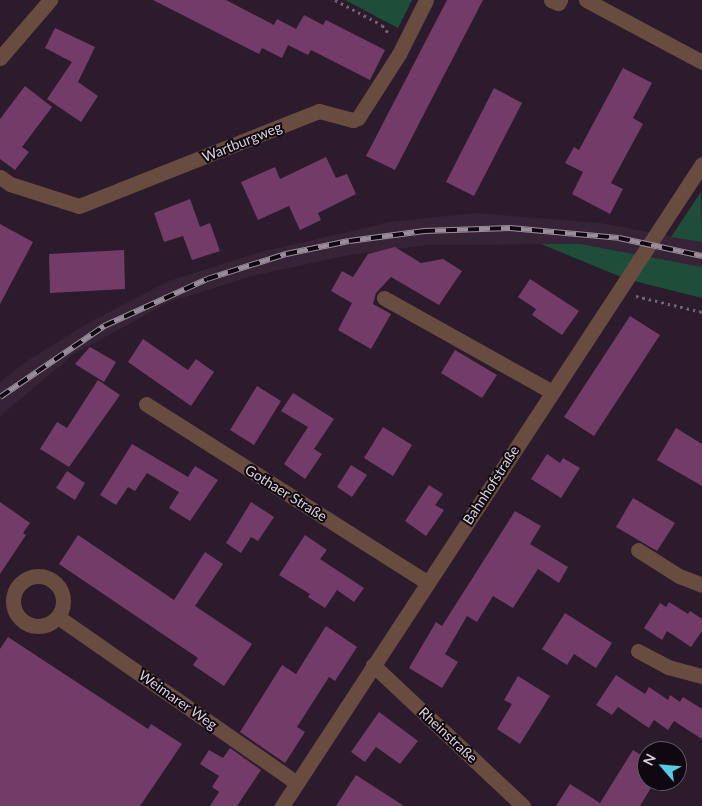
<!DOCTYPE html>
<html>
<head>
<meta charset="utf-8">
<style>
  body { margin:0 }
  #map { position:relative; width:702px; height:806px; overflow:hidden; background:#2b1b2c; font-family:Lato,sans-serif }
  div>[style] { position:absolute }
  .built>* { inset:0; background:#372338 }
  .green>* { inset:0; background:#1e4d3a }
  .building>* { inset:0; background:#733c68 }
  .path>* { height:3px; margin-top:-1.5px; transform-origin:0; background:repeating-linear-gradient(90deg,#716372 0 2.5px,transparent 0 6.5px) }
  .minor>* { height:15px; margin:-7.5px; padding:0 7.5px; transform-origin:7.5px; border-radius:7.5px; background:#694c40 }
  .minor>.ring { margin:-7.5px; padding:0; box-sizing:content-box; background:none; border:15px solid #694c40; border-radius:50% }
  .rail>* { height:5.5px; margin-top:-2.75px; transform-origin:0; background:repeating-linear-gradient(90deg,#0f0810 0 11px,#9a8d9b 0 22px); box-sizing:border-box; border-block:1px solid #9a8d9b }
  span { translate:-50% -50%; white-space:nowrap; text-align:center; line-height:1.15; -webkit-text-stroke:4px #0f0810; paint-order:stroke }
  .street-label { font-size:14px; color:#dbd0dc }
  .north { position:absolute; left:637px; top:741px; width:50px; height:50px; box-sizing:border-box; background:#0f0810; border:1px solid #615862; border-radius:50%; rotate:297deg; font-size:14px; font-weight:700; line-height:20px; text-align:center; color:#dbd0dc }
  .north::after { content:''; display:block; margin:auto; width:18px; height:22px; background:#59c8e5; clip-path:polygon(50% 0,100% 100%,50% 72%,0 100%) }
</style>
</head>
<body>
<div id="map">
  <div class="built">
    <div style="clip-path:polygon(475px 213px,600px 223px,702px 242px,702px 267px,581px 244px,427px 245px,349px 255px,252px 276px,169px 302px,74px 354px,0 416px,0 382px,27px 361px,90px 322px,169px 281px,257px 253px,390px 222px)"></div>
  </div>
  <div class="green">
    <div style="clip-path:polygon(345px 0,412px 0,398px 28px)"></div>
    <div style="clip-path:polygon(701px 192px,702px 242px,671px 237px)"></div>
    <div style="clip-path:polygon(541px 244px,581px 244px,702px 267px,702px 298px,626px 279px)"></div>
  </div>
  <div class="building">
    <div style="clip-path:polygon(153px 0,226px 0,274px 25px,277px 19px,296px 29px,304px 15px,323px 25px,326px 20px,385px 50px,370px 80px,311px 50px,308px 55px,288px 45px,282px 58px,262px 48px,259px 54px)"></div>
    <div style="clip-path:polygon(447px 0,483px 0,395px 170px,366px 156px)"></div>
    <div style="clip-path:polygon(55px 28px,95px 47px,78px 82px,98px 96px,81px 122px,47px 99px,72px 62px,45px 48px)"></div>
    <div style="clip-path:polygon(623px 68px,652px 83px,633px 118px,643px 124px,611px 183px,623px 189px,610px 214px,572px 194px,583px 172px,565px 163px,574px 147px,579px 150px)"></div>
    <div style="clip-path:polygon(25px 86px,52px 107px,22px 147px,29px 152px,15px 170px,0 159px,0 119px)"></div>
    <div style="clip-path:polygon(494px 88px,522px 103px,474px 196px,446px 182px)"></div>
    <div style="clip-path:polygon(326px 157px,336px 178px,347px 174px,356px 194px,318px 213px,321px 220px,300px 230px,289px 206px,258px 220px,241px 182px,275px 167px,280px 179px)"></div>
    <div style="clip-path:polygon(190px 199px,200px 227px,210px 223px,220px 251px,192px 260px,183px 236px,164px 242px,154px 213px)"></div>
    <div style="clip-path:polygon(0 224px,33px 242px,0 304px)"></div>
    <div style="clip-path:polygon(395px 247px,421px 263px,443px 259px,462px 271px,439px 305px,391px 277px,376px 293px,373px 304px,391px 314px,371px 349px,338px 330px,352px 303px,331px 291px,342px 271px,353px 277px,368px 254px)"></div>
    <div style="clip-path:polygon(124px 250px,125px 289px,50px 293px,49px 254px)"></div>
    <div style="clip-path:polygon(530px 279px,579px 311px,562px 335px,532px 315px,536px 309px,518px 297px)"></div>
    <div style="clip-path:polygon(630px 316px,660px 335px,594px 436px,564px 417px)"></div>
    <div style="clip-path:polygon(143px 339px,188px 370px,196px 359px,214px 372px,191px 406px,128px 362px)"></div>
    <div style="clip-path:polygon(90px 347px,116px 362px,104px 382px,75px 364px)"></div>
    <div style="clip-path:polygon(455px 350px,497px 375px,482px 398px,441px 373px)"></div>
    <div style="clip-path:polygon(98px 380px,120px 395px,69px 467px,40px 449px,57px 422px,67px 428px)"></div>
    <div style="clip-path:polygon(257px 386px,281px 401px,254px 445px,230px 430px)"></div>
    <div style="clip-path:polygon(293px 393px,334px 419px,314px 449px,322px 454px,305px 479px,284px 464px,308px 427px,281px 411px)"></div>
    <div style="clip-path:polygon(383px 427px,412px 445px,393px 476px,364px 458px)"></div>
    <div style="clip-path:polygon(676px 428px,702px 444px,702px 486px,657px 460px)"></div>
    <div style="clip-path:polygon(132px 444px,188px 477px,195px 466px,218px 480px,190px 521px,169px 508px,179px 492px,147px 473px,135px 491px,128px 487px,116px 505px,100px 495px)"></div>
    <div style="clip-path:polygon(547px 454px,560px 463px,563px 458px,580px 468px,561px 498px,531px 479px)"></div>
    <div style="clip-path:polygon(351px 465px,367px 475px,352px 497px,337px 487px)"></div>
    <div style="clip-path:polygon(67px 471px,85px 483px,75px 500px,56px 488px)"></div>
    <div style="clip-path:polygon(429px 485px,443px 494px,435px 505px,444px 510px,426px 536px,405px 521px)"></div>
    <div style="clip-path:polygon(633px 498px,675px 523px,657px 551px,616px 527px)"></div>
    <div style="clip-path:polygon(0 502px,30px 523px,23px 533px,26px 535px,0 574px)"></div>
    <div style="clip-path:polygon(251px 502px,274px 517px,258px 541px,251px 537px,241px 553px,226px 543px)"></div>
    <div style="clip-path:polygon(515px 511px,541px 526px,530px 544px,568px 567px,559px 583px,538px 569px,513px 608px,493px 596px,477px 622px,467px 616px,445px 654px,458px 662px,442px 688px,409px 668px,436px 622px,442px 626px)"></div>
    <div style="clip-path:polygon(78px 535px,174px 600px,205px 552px,223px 564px,195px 606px,252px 644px,224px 686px,193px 665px,198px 658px,59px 564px)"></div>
    <div style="clip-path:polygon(305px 535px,327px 550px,320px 559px,364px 588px,354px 602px,337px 590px,325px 608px,308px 597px,310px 594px,279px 575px)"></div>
    <div style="clip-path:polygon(669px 602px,688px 614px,690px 611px,702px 619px,702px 631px,691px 647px,667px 631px,662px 640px,644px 628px,660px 603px,666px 607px)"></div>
    <div style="clip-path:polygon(565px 613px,612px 643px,596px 668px,574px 654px,567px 665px,542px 649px)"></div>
    <div style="clip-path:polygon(326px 626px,357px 647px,335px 681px,329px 677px,297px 727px,305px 732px,285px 763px,240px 732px,282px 665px,296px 674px)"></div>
    <div style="clip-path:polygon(8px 637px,148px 729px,151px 724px,182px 744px,140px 806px,0 806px,0 649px)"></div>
    <div style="clip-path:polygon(616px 675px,645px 694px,649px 687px,668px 700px,670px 695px,680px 702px,683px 697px,702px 709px,702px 739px,674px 721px,668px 730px,654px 720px,649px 728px,618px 707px,612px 715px,596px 705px)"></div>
    <div style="clip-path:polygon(518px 676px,550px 696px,520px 744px,497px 729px,512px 704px,504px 700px)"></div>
    <div style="clip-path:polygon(379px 712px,418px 741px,400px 764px,376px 747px,365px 762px,351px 752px)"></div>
    <div style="clip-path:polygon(230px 748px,261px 770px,237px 806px,210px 806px,219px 792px,212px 787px,219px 776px,200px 764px,209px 750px,223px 758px)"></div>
    <div style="clip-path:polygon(633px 750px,647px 759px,647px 781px,655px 781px,640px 806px,556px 806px,570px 784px,600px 803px)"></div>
    <div style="clip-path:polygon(356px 775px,404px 806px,336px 806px)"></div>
  </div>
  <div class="path">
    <div style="left:335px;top:0;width:53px;rotate:28deg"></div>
    <div style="left:382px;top:25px;width:11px;rotate:52deg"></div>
    <div style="left:636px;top:296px;width:68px;rotate:13.6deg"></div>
  </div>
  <div class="minor">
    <div style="left:551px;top:0;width:8px;rotate:23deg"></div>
    <div style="left:558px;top:3px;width:4px;rotate:-56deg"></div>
    <div style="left:586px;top:0;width:132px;rotate:28.1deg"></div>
    <div style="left:0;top:58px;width:77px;rotate:-49.2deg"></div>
    <div style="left:0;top:177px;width:12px;rotate:35deg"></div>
    <div style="left:10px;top:184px;width:72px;rotate:17.7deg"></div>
    <div style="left:79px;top:206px;width:258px;rotate:-21.6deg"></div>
    <div style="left:319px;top:111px;width:35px;rotate:15deg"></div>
    <div style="left:353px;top:120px;width:5px;rotate:-22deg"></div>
    <div style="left:358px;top:118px;width:76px;rotate:-57.4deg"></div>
    <div style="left:399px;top:54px;width:60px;rotate:-63.4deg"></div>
    <div style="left:384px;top:298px;width:193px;rotate:29.2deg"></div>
    <div style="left:146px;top:404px;width:333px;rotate:32.4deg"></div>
    <div style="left:638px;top:550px;width:49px;rotate:32.4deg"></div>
    <div style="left:679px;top:576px;width:25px;rotate:21deg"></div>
    <div class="ring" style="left:13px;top:576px;width:35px;height:35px"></div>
    <div style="left:58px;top:617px;width:291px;rotate:34.8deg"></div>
    <div style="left:638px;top:651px;width:34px;rotate:28deg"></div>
    <div style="left:668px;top:667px;width:35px;rotate:15deg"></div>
    <div style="left:373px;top:665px;width:206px;rotate:43.2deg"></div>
    <div style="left:282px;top:806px;width:767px;rotate:-56.81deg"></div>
  </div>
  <div class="rail">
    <div style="left:0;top:397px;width:126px;rotate:-34.3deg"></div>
    <div style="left:104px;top:326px;width:113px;rotate:-24.5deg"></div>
    <div style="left:207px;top:279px;width:83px;rotate:-17.6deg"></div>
    <div style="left:286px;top:254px;width:64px;rotate:-11.7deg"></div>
    <div style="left:349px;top:241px;width:76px;rotate:-7.6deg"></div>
    <div style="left:424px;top:231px;width:86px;rotate:-2deg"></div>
    <div style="left:510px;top:228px;width:109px;rotate:5.2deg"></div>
    <div style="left:619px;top:238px;width:85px;rotate:12.2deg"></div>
  </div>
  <div class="street-label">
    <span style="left:242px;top:142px;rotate:-22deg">Wartburgweg</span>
    <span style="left:491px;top:485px;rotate:-57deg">Bahnhofstraße</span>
    <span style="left:286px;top:493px;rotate:32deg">Gothaer Straße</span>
    <span style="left:178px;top:700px;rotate:35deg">Weimarer Weg</span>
    <span style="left:448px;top:735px;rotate:43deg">Rheinstraße</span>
  </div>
  <div class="north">N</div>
</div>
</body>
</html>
